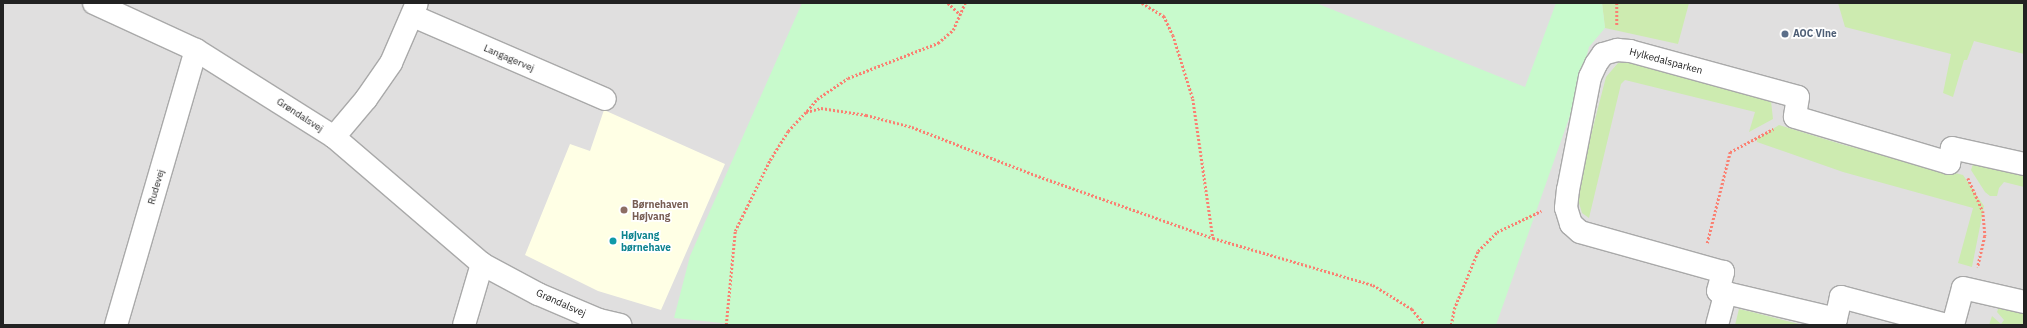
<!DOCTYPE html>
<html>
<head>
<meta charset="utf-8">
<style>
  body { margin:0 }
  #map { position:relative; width:2027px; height:328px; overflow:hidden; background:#f2efe9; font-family:"IBM Plex Sans",sans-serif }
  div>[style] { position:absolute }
  .residential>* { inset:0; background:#e0dfdf }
  .education>* { inset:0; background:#ffffe5 }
  .grass>* { inset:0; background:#cdebb0 }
  .park>* { inset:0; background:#c8facc }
  .path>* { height:2.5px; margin-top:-1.25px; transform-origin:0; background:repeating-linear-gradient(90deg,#fa8072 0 2px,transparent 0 4px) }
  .roads { filter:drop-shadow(1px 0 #a9a9a9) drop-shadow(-1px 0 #a9a9a9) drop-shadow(0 1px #a9a9a9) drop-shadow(0 -1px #a9a9a9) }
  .minor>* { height:22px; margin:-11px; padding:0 11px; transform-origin:11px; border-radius:11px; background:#fff }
  .dots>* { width:11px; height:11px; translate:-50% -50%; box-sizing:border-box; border:2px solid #fff; border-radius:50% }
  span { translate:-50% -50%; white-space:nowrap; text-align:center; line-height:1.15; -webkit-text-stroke:3.5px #fff; paint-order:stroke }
  .service-label { font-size:10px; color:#4e5e75; font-weight:700 }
  .left { translate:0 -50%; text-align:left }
  .street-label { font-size:10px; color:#222 }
  .education-label { font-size:10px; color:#785e54; font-weight:700 }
  .culture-label { font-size:10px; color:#0d838f; font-weight:700 }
  .frame { position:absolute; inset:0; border:4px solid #222; pointer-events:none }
</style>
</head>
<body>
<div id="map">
  <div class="residential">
    <div style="clip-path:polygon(3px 3px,1936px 3px,2024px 30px,2024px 325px,3px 325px)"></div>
  </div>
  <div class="education">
    <div style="clip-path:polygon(604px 110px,725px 164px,661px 310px,598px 291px,525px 255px,570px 144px,590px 151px)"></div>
  </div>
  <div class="grass">
    <div style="clip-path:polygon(1602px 3px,1689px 3px,1678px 44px,1605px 28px)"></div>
    <div style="clip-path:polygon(1838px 3px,2024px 3px,2024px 54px,1974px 41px,1967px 60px,1964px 60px,1953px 97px,1943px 93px,1951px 54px,1845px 27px)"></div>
    <div style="clip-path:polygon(1634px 60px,1771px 101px,1773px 119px,1749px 132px,1755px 112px,1625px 80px,1621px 84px,1589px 218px,1582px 213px,1576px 193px,1606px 77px,1618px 63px)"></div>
    <div style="clip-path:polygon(1779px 125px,1844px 145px,1963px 175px,1984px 206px,1972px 267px,1958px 263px,1973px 208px,1843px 172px,1757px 142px,1757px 139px)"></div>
    <div style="clip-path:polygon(1975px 158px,2024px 169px,2024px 187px,2004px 182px,1999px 188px,1997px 196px,1990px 196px,1985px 192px,1971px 170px)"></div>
    <div style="clip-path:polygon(2000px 304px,2024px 310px,2024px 325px,1989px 325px,1992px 316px,2001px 324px,2004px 320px,1997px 312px)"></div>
    <div style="clip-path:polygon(1739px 309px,1752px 312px,1803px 325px,1735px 325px)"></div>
  </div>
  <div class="park">
    <div style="clip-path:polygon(802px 3px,1316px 3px,1525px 87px,1556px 3px,1602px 3px,1605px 28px,1589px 47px,1573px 107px,1496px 325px,741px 325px,674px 318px,690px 256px)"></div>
  </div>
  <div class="path">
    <div style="left:948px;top:3px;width:16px;rotate:43deg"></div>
    <div style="left:1142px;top:3px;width:26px;rotate:31deg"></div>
    <div style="left:1164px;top:16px;width:21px;rotate:65deg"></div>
    <div style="left:1173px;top:35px;width:67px;rotate:72.6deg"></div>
    <div style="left:1193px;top:99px;width:140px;rotate:81.8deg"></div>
    <div style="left:1617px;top:3px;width:23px;rotate:90deg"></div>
    <div style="left:807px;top:111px;width:16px;rotate:-50deg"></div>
    <div style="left:817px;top:99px;width:37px;rotate:-34deg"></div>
    <div style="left:848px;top:78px;width:97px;rotate:-21.3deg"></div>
    <div style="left:938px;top:43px;width:20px;rotate:-41deg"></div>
    <div style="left:953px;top:30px;width:30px;rotate:-66deg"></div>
    <div style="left:1968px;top:178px;width:36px;rotate:66deg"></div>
    <div style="left:1983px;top:211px;width:25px;rotate:85deg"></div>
    <div style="left:1985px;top:236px;width:32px;rotate:103deg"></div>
    <div style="left:1707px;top:243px;width:94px;rotate:-75.8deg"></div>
    <div style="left:1730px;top:152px;width:49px;rotate:-28.1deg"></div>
    <div style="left:726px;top:325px;width:94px;rotate:-84.5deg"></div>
    <div style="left:735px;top:231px;width:79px;rotate:-63.8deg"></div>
    <div style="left:770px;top:160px;width:34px;rotate:-58deg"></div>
    <div style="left:788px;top:131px;width:26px;rotate:-47deg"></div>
    <div style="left:806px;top:112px;width:16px;rotate:-15deg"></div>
    <div style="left:821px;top:108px;width:46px;rotate:8.8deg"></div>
    <div style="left:866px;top:115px;width:48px;rotate:14.6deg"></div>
    <div style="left:912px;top:127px;width:132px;rotate:21.3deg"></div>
    <div style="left:1035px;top:175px;width:189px;rotate:19.5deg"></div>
    <div style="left:1213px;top:238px;width:167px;rotate:16.4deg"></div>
    <div style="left:1373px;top:285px;width:46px;rotate:31.6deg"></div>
    <div style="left:1412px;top:309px;width:21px;rotate:51deg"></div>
    <div style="left:1451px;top:325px;width:16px;rotate:-79deg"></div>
    <div style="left:1454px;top:309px;width:63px;rotate:-67.5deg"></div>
    <div style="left:1478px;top:251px;width:27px;rotate:-45deg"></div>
    <div style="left:1497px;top:232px;width:49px;rotate:-25.5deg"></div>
  </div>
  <div class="roads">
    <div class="minor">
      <div style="left:94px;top:3px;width:112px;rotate:24.7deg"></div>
      <div style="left:196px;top:50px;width:163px;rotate:32.2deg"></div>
      <div style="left:334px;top:137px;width:195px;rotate:40.6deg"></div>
      <div style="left:482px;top:264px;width:64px;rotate:28.2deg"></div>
      <div style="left:538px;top:294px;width:66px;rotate:23.1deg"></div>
      <div style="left:599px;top:320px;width:22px;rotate:13deg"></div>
      <div style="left:413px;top:16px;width:209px;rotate:23.4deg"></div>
      <div style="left:334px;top:137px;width:50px;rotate:-49.9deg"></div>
      <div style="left:366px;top:99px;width:44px;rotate:-55.2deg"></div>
      <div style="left:391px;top:63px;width:65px;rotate:-66.6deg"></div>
      <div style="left:116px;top:325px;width:286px;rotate:-73.8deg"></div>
      <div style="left:464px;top:325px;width:64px;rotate:-73.6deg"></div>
      <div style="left:1717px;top:325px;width:34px;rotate:-75deg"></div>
      <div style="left:1946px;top:325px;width:109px;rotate:-165.1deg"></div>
      <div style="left:1841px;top:297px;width:23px;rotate:103deg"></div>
      <div style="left:1836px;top:319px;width:121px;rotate:-166.7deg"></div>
      <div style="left:1718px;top:291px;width:20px;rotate:-75deg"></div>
      <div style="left:1723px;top:272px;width:148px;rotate:-164.4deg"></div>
      <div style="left:1580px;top:232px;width:12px;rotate:-138deg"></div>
      <div style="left:1571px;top:224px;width:17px;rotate:-107deg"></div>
      <div style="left:1566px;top:208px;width:18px;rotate:-84deg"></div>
      <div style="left:1568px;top:190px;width:115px;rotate:-79deg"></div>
      <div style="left:1590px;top:77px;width:14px;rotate:-65deg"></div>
      <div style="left:1596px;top:64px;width:12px;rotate:-55deg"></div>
      <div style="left:1603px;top:54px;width:15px;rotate:-16deg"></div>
      <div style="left:1617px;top:50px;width:13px;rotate:4deg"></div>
      <div style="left:1630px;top:51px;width:174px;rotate:15.3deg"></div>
      <div style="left:1798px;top:97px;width:20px;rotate:99deg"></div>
      <div style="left:1795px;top:117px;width:161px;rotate:16.6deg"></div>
      <div style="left:1949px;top:163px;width:15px;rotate:-79deg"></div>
      <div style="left:1952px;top:148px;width:74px;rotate:12.5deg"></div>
      <div style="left:1953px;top:325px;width:38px;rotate:-75deg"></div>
      <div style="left:1963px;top:288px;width:63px;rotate:12.9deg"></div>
    </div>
  </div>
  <div class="dots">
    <div style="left:1785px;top:34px;background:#5c6f8a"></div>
    <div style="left:624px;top:210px;background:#8d6e63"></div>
    <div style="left:613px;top:241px;background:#0f9aa8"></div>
  </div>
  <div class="service-label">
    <span class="left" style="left:1793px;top:34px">AOC Vine</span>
  </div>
  <div class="street-label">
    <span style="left:509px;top:58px;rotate:23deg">Langagervej</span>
    <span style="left:1666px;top:61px;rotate:15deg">Hylkedalsparken</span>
    <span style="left:300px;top:115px;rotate:33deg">Grøndalsvej</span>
    <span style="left:156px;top:187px;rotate:-74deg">Rudevej</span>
    <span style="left:561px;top:303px;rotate:24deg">Grøndalsvej</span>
  </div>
  <div class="education-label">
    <span class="left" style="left:632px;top:210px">Børnehaven<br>Højvang</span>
  </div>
  <div class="culture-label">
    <span class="left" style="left:621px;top:241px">Højvang<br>børnehave</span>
  </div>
  <div class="frame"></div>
</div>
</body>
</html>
